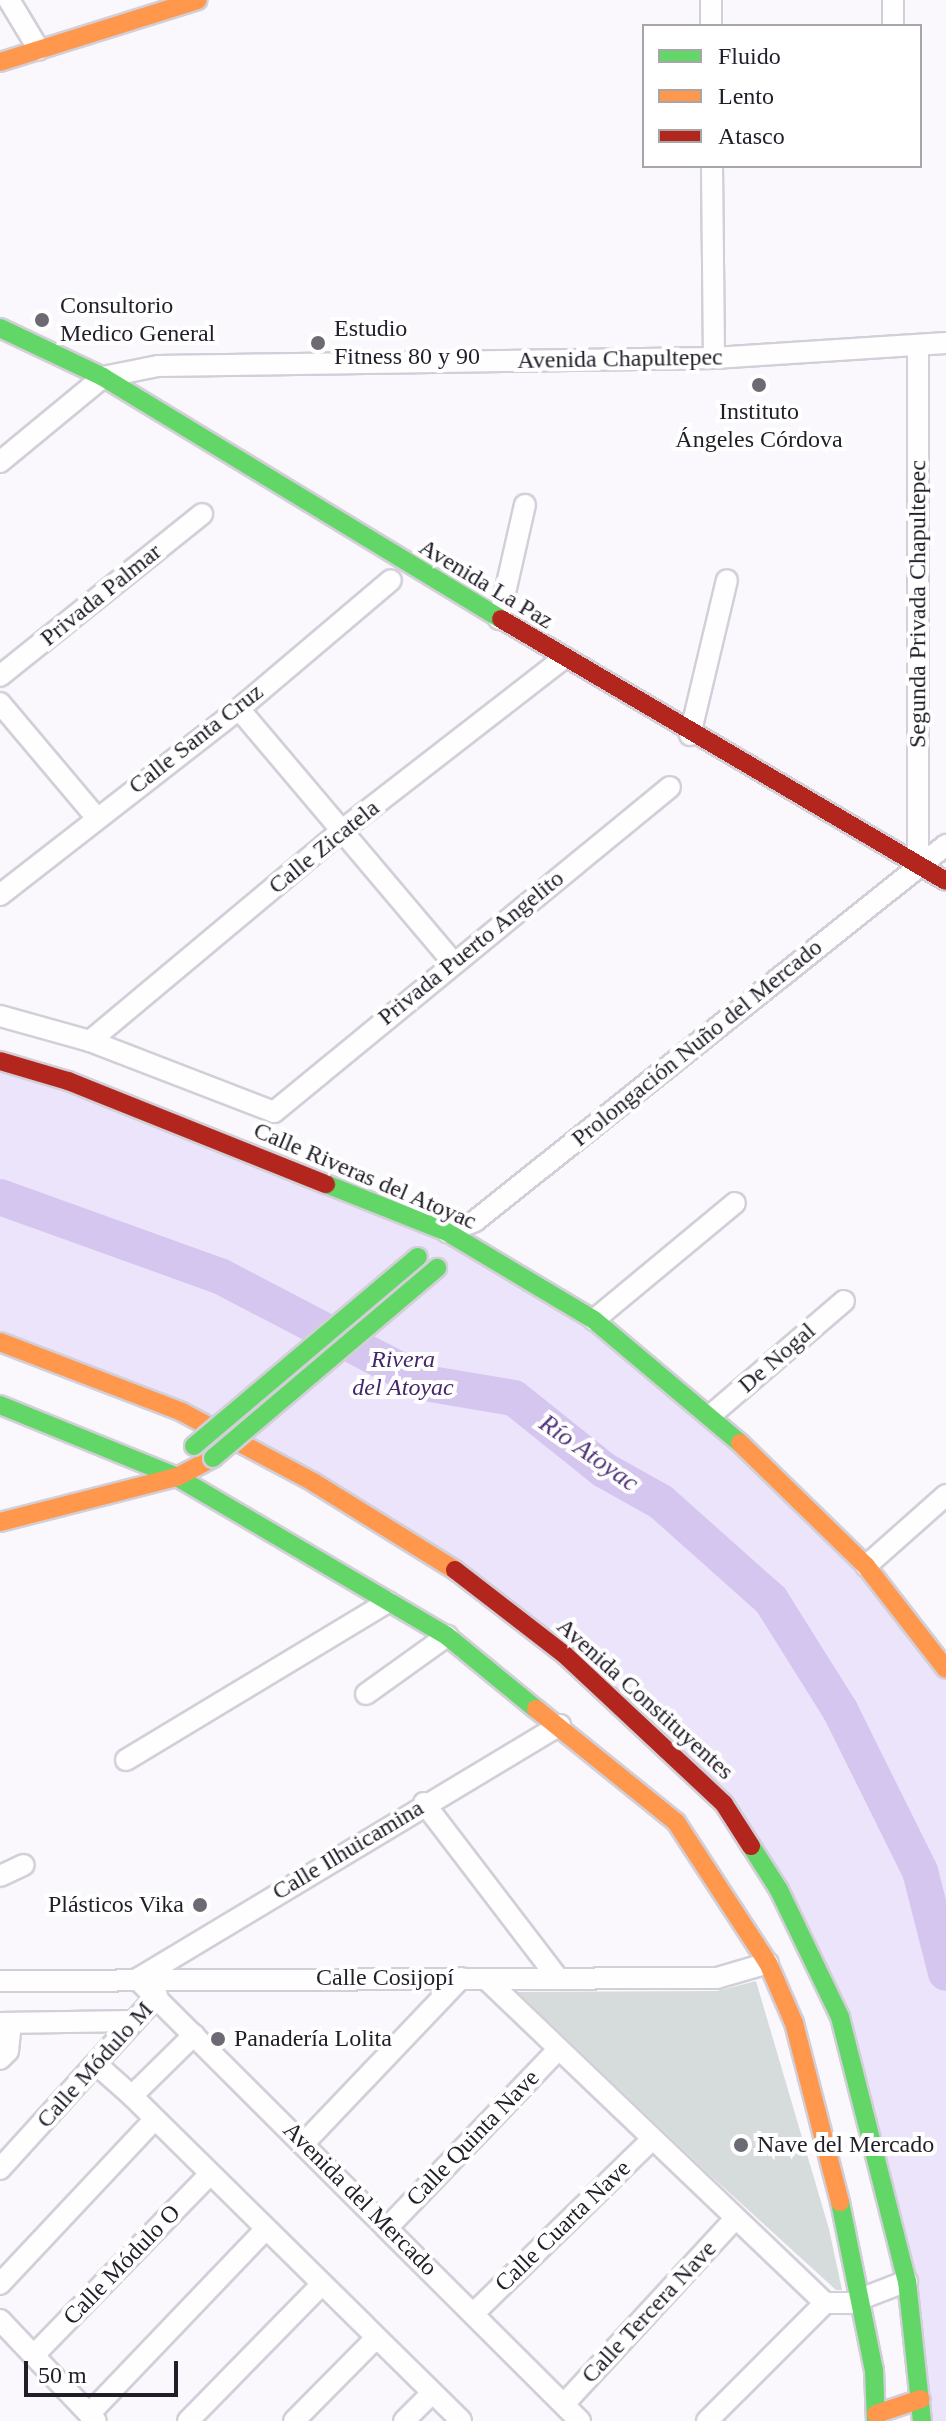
<!DOCTYPE html>
<html>
<head>
<meta charset="utf-8">
<style>
  body { margin:0 }
  #map { position:relative; width:946px; height:2421px; overflow:hidden; background:#faf8fd; font-family:"Times New Roman",serif }
  div>[style] { position:absolute }
  .green>* { inset:0; background:#ece4fb }
  .river>* { height:36px; margin:-18px; padding:0 18px; transform-origin:18px; border-radius:18px; background:#d5c6f0 }
  .building>* { inset:0; background:#d6dcdb }
  .roads { filter:drop-shadow(2px 0 #d2cfd8) drop-shadow(-2px 0 #d2cfd8) drop-shadow(0 2px #d2cfd8) drop-shadow(0 -2px #d2cfd8) }
  .street>* { height:20px; margin:-10px; padding:0 10px; transform-origin:10px; border-radius:10px; background:#fefeff }
  .fast>* { height:18px; margin:-9px; padding:0 9px; transform-origin:9px; border-radius:9px; background:#63d668 }
  .slow>* { height:18px; margin:-9px; padding:0 9px; transform-origin:9px; border-radius:9px; background:#ff974d }
  .jam>* { height:18px; margin:-9px; padding:0 9px; transform-origin:9px; border-radius:9px; background:#b3261e }
  .bridges { filter:drop-shadow(2px 0 #d2cfd8) drop-shadow(-2px 0 #d2cfd8) drop-shadow(0 2px #d2cfd8) drop-shadow(0 -2px #d2cfd8) }
  .fast-bridge>* { height:18px; margin:-9px; padding:0 9px; transform-origin:9px; border-radius:9px; background:#63d668 }
  .dots>* { width:22px; height:22px; translate:-50% -50%; box-sizing:border-box; border:4px solid #fff; border-radius:50% }
  span { translate:-50% -50%; white-space:nowrap; text-align:center; line-height:1.15; -webkit-text-stroke:8px #fff; paint-order:stroke }
  .poi-label { font-size:24px; color:#211d29 }
  .left { translate:0 -50%; text-align:left }
  .right { translate:-100% -50%; text-align:right }
  .street-label { font-size:24px; color:#211d29 }
  .park-label { font-size:24px; color:#442769; font-style:italic }
  .water-label { font-size:26px; color:#513478; font-style:italic }
  .legend { position:absolute; left:642px; top:24px; width:280px; height:144px; box-sizing:border-box; background:#fff; border:2px solid #a6a5a9; margin:0; padding:10px 14px; list-style:none; font-size:24px; color:#211d29 }
  .legend li { display:flex; align-items:center; gap:16px; height:40px }
  .legend b { width:40px; border:2px solid #a6a5a9 }
  .scale { position:absolute; left:24px; top:2361px; width:154px; height:36px; box-sizing:border-box; border:4px solid #211d29; border-top:0; padding-left:10px; font-size:24px; line-height:28px; white-space:nowrap; color:#211d29; -webkit-text-stroke:6px #fff; paint-order:stroke }
</style>
</head>
<body>
<div id="map">
  <div class="green">
    <div style="clip-path:polygon(0 1061px,447px 1232px,711px 1415px,946px 1669px,946px 2421px,922px 2421px,840px 2017px,724px 1804px,465px 1576px,182px 1412px,0 1346px)"></div>
  </div>
  <div class="river">
    <div style="left:0;top:1197px;width:234px;rotate:19.8deg"></div>
    <div style="left:220px;top:1276px;width:231px;rotate:27.6deg"></div>
    <div style="left:425px;top:1383px;width:90px;rotate:9.6deg"></div>
    <div style="left:514px;top:1398px;width:115px;rotate:38.7deg"></div>
    <div style="left:604px;top:1470px;width:65px;rotate:29.3deg"></div>
    <div style="left:661px;top:1502px;width:147px;rotate:41.7deg"></div>
    <div style="left:771px;top:1600px;width:130px;rotate:57.9deg"></div>
    <div style="left:840px;top:1710px;width:180px;rotate:63.6deg"></div>
    <div style="left:920px;top:1871px;width:105px;rotate:75.7deg"></div>
  </div>
  <div class="building">
    <div style="clip-path:polygon(756px 1981px,829px 2229px,842px 2290px,836px 2290px,710px 2175px,518px 1992px,717px 1991px)"></div>
  </div>
  <div class="roads">
    <div class="street">
      <div style="left:9px;top:0;width:58px;rotate:59deg"></div>
      <div style="left:711px;top:0;width:26px;rotate:90deg"></div>
      <div style="left:893px;top:26px;width:26px;rotate:-90deg"></div>
      <div style="left:712px;top:166px;width:192px;rotate:89.4deg"></div>
      <div style="left:0;top:462px;width:134px;rotate:-39.5deg"></div>
      <div style="left:103px;top:377px;width:56px;rotate:-11.3deg"></div>
      <div style="left:158px;top:366px;width:556px;rotate:-0.82deg"></div>
      <div style="left:714px;top:358px;width:232px;rotate:-3.7deg"></div>
      <div style="left:499px;top:619px;width:117px;rotate:-77.2deg"></div>
      <div style="left:0;top:676px;width:259px;rotate:-38.7deg"></div>
      <div style="left:0;top:703px;width:148px;rotate:49.9deg"></div>
      <div style="left:239px;top:709px;width:330px;rotate:49.8deg"></div>
      <div style="left:690px;top:735px;width:159px;rotate:-76.6deg"></div>
      <div style="left:918px;top:864px;width:519px;rotate:-90deg"></div>
      <div style="left:0;top:895px;width:303px;rotate:-37.9deg"></div>
      <div style="left:239px;top:709px;width:199px;rotate:-40.3deg"></div>
      <div style="left:0;top:1016px;width:93px;rotate:15.5deg"></div>
      <div style="left:90px;top:1041px;width:197px;rotate:21.1deg"></div>
      <div style="left:274px;top:1112px;width:512px;rotate:-39.38deg"></div>
      <div style="left:90px;top:1041px;width:327px;rotate:-39.9deg"></div>
      <div style="left:341px;top:831px;width:281px;rotate:-37.8deg"></div>
      <div style="left:447px;top:1232px;width:30px;rotate:-21deg"></div>
      <div style="left:475px;top:1221px;width:603px;rotate:-38.6deg"></div>
      <div style="left:594px;top:1320px;width:183px;rotate:-39.7deg"></div>
      <div style="left:711px;top:1415px;width:175px;rotate:-40.6deg"></div>
      <div style="left:866px;top:1566px;width:107px;rotate:-41.6deg"></div>
      <div style="left:366px;top:1694px;width:100px;rotate:-35.6deg"></div>
      <div style="left:560px;top:1725px;width:493px;rotate:149deg"></div>
      <div style="left:137px;top:1979px;width:626px;rotate:44.94deg"></div>
      <div style="left:126px;top:1760px;width:306px;rotate:-31.1deg"></div>
      <div style="left:424px;top:1803px;width:220px;rotate:52.6deg"></div>
      <div style="left:0;top:1876px;width:26px;rotate:-25deg"></div>
      <div style="left:486px;top:1979px;width:469px;rotate:43.7deg"></div>
      <div style="left:825px;top:2303px;width:25px"></div>
      <div style="left:850px;top:2303px;width:61px;rotate:-21.1deg"></div>
      <div style="left:0;top:1981px;width:717px;rotate:-0.24deg"></div>
      <div style="left:717px;top:1978px;width:53px;rotate:-16.4deg"></div>
      <div style="left:0;top:2023px;width:134px;rotate:-0.9deg"></div>
      <div style="left:194px;top:2035px;width:87px;rotate:135.5deg"></div>
      <div style="left:132px;top:2096px;width:462px;rotate:44.6deg"></div>
      <div style="left:0;top:2059px;width:11px;rotate:-45deg"></div>
      <div style="left:8px;top:2051px;width:28px;rotate:-84deg"></div>
      <div style="left:96px;top:2064px;width:48px;rotate:41.6deg"></div>
      <div style="left:304px;top:2143px;width:228px;rotate:-46.4deg"></div>
      <div style="left:0;top:2169px;width:234px;rotate:-47.8deg"></div>
      <div style="left:388px;top:2227px;width:245px;rotate:-46.2deg"></div>
      <div style="left:0;top:2284px;width:226px;rotate:-46.8deg"></div>
      <div style="left:474px;top:2313px;width:249px;rotate:-44.3deg"></div>
      <div style="left:0;top:2320px;width:139px;rotate:46.5deg"></div>
      <div style="left:35px;top:2354px;width:250px;rotate:-45.8deg"></div>
      <div style="left:565px;top:2403px;width:248px;rotate:-47.3deg"></div>
      <div style="left:89px;top:2414px;width:253px;rotate:-46.3deg"></div>
      <div style="left:188px;top:2421px;width:192px;rotate:-45.6deg"></div>
      <div style="left:294px;top:2421px;width:117px;rotate:-45.3deg"></div>
      <div style="left:404px;top:2421px;width:40px;rotate:-45deg"></div>
      <div style="left:707px;top:2421px;width:167px;rotate:-45deg"></div>
    </div>
    <div class="fast">
      <div style="left:0;top:328px;width:114px;rotate:25.4deg"></div>
      <div style="left:103px;top:377px;width:466px;rotate:31.3deg"></div>
      <div style="left:326px;top:1184px;width:130px;rotate:21.6deg"></div>
      <div style="left:447px;top:1232px;width:171px;rotate:30.9deg"></div>
      <div style="left:594px;top:1320px;width:191px;rotate:40.1deg"></div>
      <div style="left:0;top:1405px;width:191px;rotate:22.1deg"></div>
      <div style="left:177px;top:1477px;width:313px;rotate:30.5deg"></div>
      <div style="left:447px;top:1636px;width:115px;rotate:39.4deg"></div>
      <div style="left:751px;top:1846px;width:52px;rotate:57.5deg"></div>
      <div style="left:779px;top:1890px;width:141px;rotate:64.3deg"></div>
      <div style="left:840px;top:2017px;width:272px;rotate:75.8deg"></div>
      <div style="left:907px;top:2281px;width:141px;rotate:83.9deg"></div>
      <div style="left:840px;top:2202px;width:171px;rotate:78.6deg"></div>
      <div style="left:874px;top:2370px;width:51px;rotate:87.8deg"></div>
    </div>
    <div class="slow">
      <div style="left:0;top:62px;width:207px;rotate:-17.4deg"></div>
      <div style="left:0;top:1342px;width:195px;rotate:21deg"></div>
      <div style="left:182px;top:1412px;width:149px;rotate:28.1deg"></div>
      <div style="left:313px;top:1482px;width:167px;rotate:31.8deg"></div>
      <div style="left:740px;top:1443px;width:176px;rotate:44.3deg"></div>
      <div style="left:866px;top:1566px;width:130px;rotate:52.2deg"></div>
      <div style="left:0;top:1522px;width:183px;rotate:-14.3deg"></div>
      <div style="left:177px;top:1477px;width:41px;rotate:-27.8deg"></div>
      <div style="left:536px;top:1709px;width:180px;rotate:38.9deg"></div>
      <div style="left:676px;top:1822px;width:168px;rotate:56.9deg"></div>
      <div style="left:768px;top:1963px;width:65px;rotate:66.6deg"></div>
      <div style="left:794px;top:2023px;width:185px;rotate:75.6deg"></div>
      <div style="left:876px;top:2414px;width:47px;rotate:-18.4deg"></div>
    </div>
    <div class="jam">
      <div style="left:501px;top:619px;width:516px;rotate:30.49deg"></div>
      <div style="left:0;top:1061px;width:71px;rotate:16.4deg"></div>
      <div style="left:68px;top:1081px;width:278px;rotate:21.8deg"></div>
      <div style="left:455px;top:1570px;width:139px;rotate:37.7deg"></div>
      <div style="left:565px;top:1655px;width:218px;rotate:43.1deg"></div>
      <div style="left:724px;top:1804px;width:50px;rotate:57.3deg"></div>
    </div>
  </div>
  <div class="bridges">
    <div class="fast-bridge">
      <div style="left:194px;top:1446px;width:293px;rotate:-40.2deg"></div>
      <div style="left:213px;top:1458px;width:294px;rotate:-40.3deg"></div>
    </div>
  </div>
  <div class="dots">
    <div style="left:42px;top:320px;background:#6d6a73"></div>
    <div style="left:318px;top:343px;background:#6d6a73"></div>
    <div style="left:759px;top:385px;background:#6d6a73"></div>
    <div style="left:200px;top:1905px;background:#6d6a73"></div>
    <div style="left:218px;top:2039px;background:#6d6a73"></div>
    <div style="left:741px;top:2145px;background:#6d6a73"></div>
  </div>
  <div class="poi-label">
    <span class="left" style="left:60px;top:320px">Consultorio<br>Medico General</span>
    <span class="left" style="left:334px;top:343px">Estudio<br>Fitness 80 y 90</span>
    <span style="left:759px;top:426px">Instituto<br>Ángeles Córdova</span>
    <span class="right" style="left:184px;top:1905px">Plásticos Vika</span>
    <span class="left" style="left:234px;top:2039px">Panadería Lolita</span>
    <span class="left" style="left:757px;top:2145px">Nave del Mercado</span>
  </div>
  <div class="street-label">
    <span style="left:620px;top:359px;rotate:-1deg">Avenida Chapultepec</span>
    <span style="left:486px;top:584px;rotate:31deg">Avenida La Paz</span>
    <span style="left:101px;top:595px;rotate:-39deg">Privada Palmar</span>
    <span style="left:918px;top:604px;rotate:-90deg">Segunda Privada Chapultepec</span>
    <span style="left:196px;top:739px;rotate:-38deg">Calle Santa Cruz</span>
    <span style="left:324px;top:847px;rotate:-39deg">Calle Zicatela</span>
    <span style="left:471px;top:948px;rotate:-39deg">Privada Puerto Angelito</span>
    <span style="left:697px;top:1043px;rotate:-39deg">Prolongación Nuño del Mercado</span>
    <span style="left:365px;top:1176px;rotate:23deg">Calle Riveras del Atoyac</span>
    <span style="left:777px;top:1358px;rotate:-41deg">De Nogal</span>
    <span style="left:645px;top:1699px;rotate:42deg">Avenida Constituyentes</span>
    <span style="left:348px;top:1850px;rotate:-31deg">Calle Ilhuicamina</span>
    <span style="left:385px;top:1978px">Calle Cosijopí</span>
    <span style="left:95px;top:2065px;rotate:-48deg">Calle Módulo M</span>
    <span style="left:473px;top:2138px;rotate:-46deg">Calle Quinta Nave</span>
    <span style="left:360px;top:2199px;rotate:45deg">Avenida del Mercado</span>
    <span style="left:563px;top:2226px;rotate:-44deg">Calle Cuarta Nave</span>
    <span style="left:122px;top:2265px;rotate:-46deg">Calle Módulo O</span>
    <span style="left:649px;top:2312px;rotate:-47deg">Calle Tercera Nave</span>
  </div>
  <div class="park-label">
    <span style="left:403px;top:1374px">Rivera<br>del Atoyac</span>
  </div>
  <div class="water-label">
    <span style="left:589px;top:1453px;rotate:35deg">Río Atoyac</span>
  </div>
  <ul class="legend">
  <li><b style="height:10px;background:#63d668"></b>Fluido</li>
  <li><b style="height:10px;background:#ff974d"></b>Lento</li>
  <li><b style="height:10px;background:#b3261e"></b>Atasco</li>
  </ul>
  <div class="scale">50 m</div>
</div>
</body>
</html>
